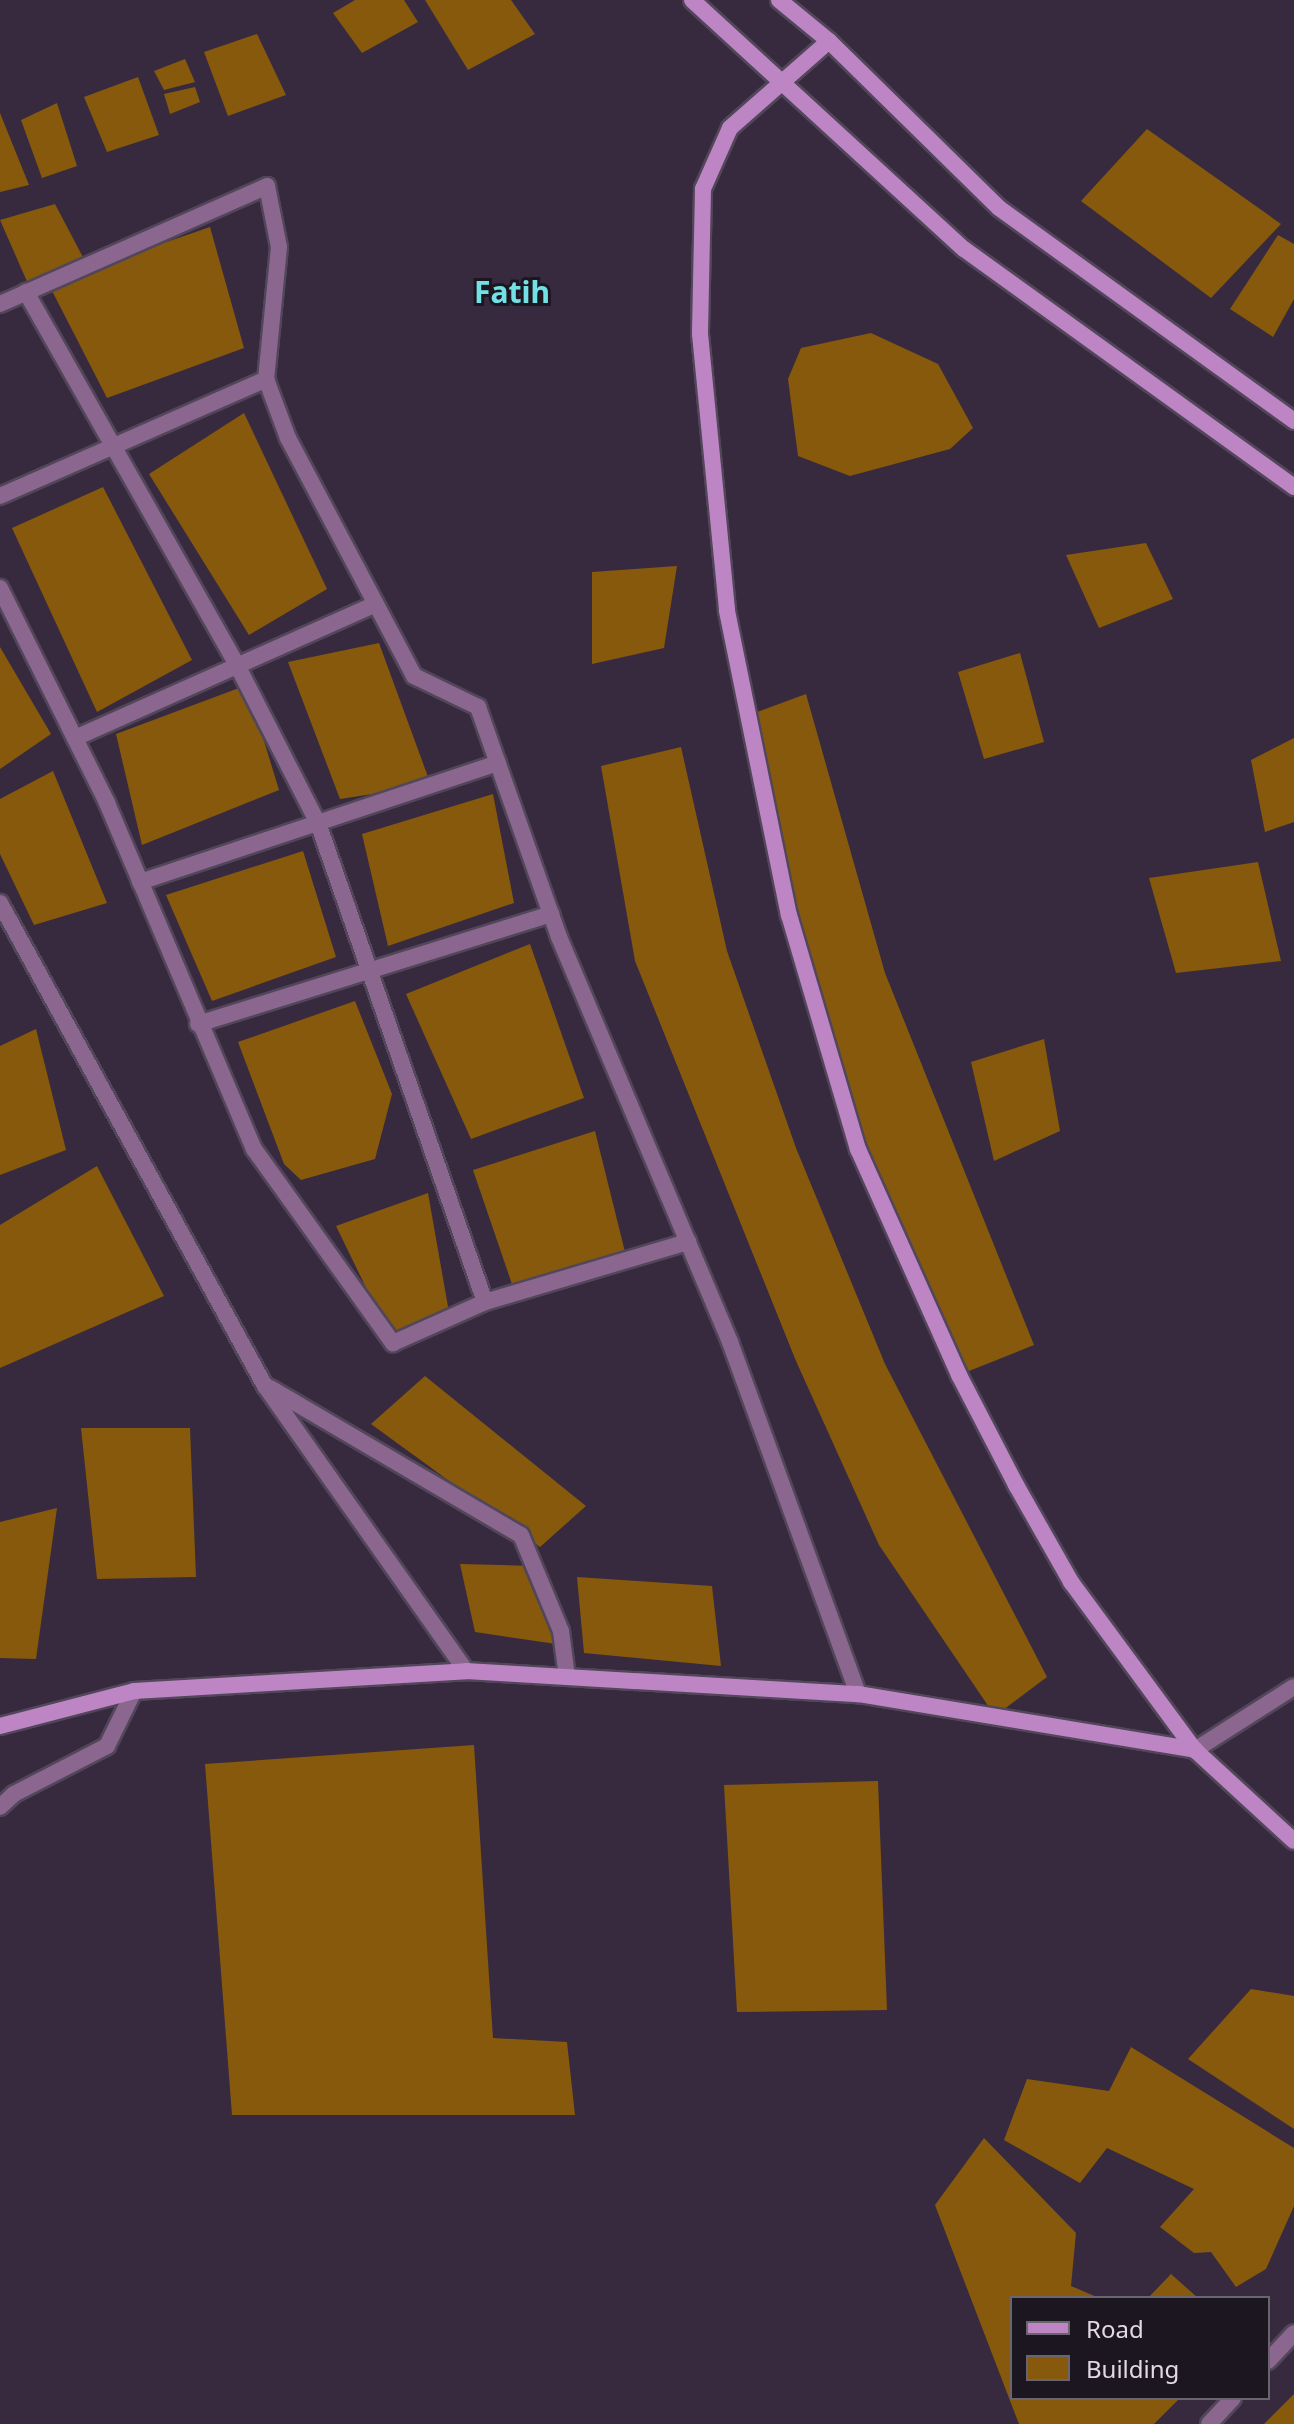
<!DOCTYPE html>
<html>
<head>
<meta charset="utf-8">
<style>
  body { margin:0 }
  #map { position:relative; width:1294px; height:2424px; overflow:hidden; background:#372a3f; font-family:"Noto Sans",sans-serif }
  div>[style] { position:absolute }
  .building>* { inset:0; background:#86590c }
  .roads { filter:drop-shadow(2px 0 #52465a) drop-shadow(-2px 0 #52465a) drop-shadow(0 2px #52465a) drop-shadow(0 -2px #52465a) }
  .street>* { height:16px; margin:-8px; padding:0 8px; transform-origin:8px; border-radius:8px; background:#8b678f }
  .secondary>* { height:16px; margin:-8px; padding:0 8px; transform-origin:8px; border-radius:8px; background:#be85c5 }
  span { translate:-50% -50%; white-space:nowrap; text-align:center; line-height:1.15; -webkit-text-stroke:6px #1b161f; paint-order:stroke }
  .district-label { font-size:30px; color:#73e0e5; font-weight:700 }
  .legend { position:absolute; left:1010px; top:2296px; width:260px; height:104px; box-sizing:border-box; background:#1b161f; border:2px solid #6a646f; margin:0; padding:10px 14px; list-style:none; font-size:24px; color:#e1d9e6 }
  .legend li { display:flex; align-items:center; gap:16px; height:40px }
  .legend b { width:40px; border:2px solid #6a646f }
</style>
</head>
<body>
<div id="map">
  <div class="building">
    <div style="clip-path:polygon(355px 0,404px 0,418px 22px,362px 53px,333px 13px)"></div>
    <div style="clip-path:polygon(425px 0,511px 0,535px 34px,468px 70px)"></div>
    <div style="clip-path:polygon(257px 34px,286px 95px,228px 116px,204px 52px)"></div>
    <div style="clip-path:polygon(185px 59px,195px 82px,164px 90px,154px 71px)"></div>
    <div style="clip-path:polygon(138px 77px,159px 135px,107px 152px,84px 97px)"></div>
    <div style="clip-path:polygon(195px 87px,200px 102px,170px 114px,164px 94px)"></div>
    <div style="clip-path:polygon(57px 103px,77px 166px,42px 178px,21px 120px)"></div>
    <div style="clip-path:polygon(0 113px,29px 185px,0 192px)"></div>
    <div style="clip-path:polygon(1147px 129px,1281px 224px,1211px 298px,1081px 201px)"></div>
    <div style="clip-path:polygon(55px 204px,86px 263px,29px 286px,0 220px)"></div>
    <div style="clip-path:polygon(210px 227px,244px 348px,107px 398px,48px 283px)"></div>
    <div style="clip-path:polygon(1278px 235px,1294px 244px,1294px 299px,1273px 337px,1230px 309px)"></div>
    <div style="clip-path:polygon(871px 333px,938px 364px,973px 428px,950px 449px,850px 476px,798px 456px,788px 379px,801px 348px)"></div>
    <div style="clip-path:polygon(244px 413px,327px 589px,249px 635px,149px 474px)"></div>
    <div style="clip-path:polygon(103px 487px,192px 660px,97px 712px,12px 528px)"></div>
    <div style="clip-path:polygon(1146px 543px,1173px 599px,1099px 628px,1066px 555px)"></div>
    <div style="clip-path:polygon(677px 566px,664px 648px,592px 664px,592px 572px)"></div>
    <div style="clip-path:polygon(379px 643px,431px 785px,340px 799px,288px 662px)"></div>
    <div style="clip-path:polygon(0 647px,51px 734px,0 769px)"></div>
    <div style="clip-path:polygon(1020px 653px,1044px 742px,984px 759px,958px 672px)"></div>
    <div style="clip-path:polygon(247px 685px,279px 790px,142px 845px,116px 734px)"></div>
    <div style="clip-path:polygon(806px 694px,885px 973px,1034px 1345px,959px 1375px,835px 1071px,749px 715px)"></div>
    <div style="clip-path:polygon(1294px 738px,1294px 822px,1265px 832px,1251px 760px)"></div>
    <div style="clip-path:polygon(681px 747px,727px 951px,796px 1148px,885px 1364px,1047px 1677px,995px 1716px,879px 1545px,796px 1361px,635px 961px,601px 766px)"></div>
    <div style="clip-path:polygon(53px 771px,107px 903px,34px 925px,0 854px,0 799px)"></div>
    <div style="clip-path:polygon(493px 794px,514px 903px,388px 946px,362px 834px)"></div>
    <div style="clip-path:polygon(303px 851px,336px 957px,212px 1001px,166px 895px)"></div>
    <div style="clip-path:polygon(1258px 862px,1281px 961px,1176px 973px,1149px 878px)"></div>
    <div style="clip-path:polygon(530px 944px,584px 1098px,471px 1139px,406px 994px)"></div>
    <div style="clip-path:polygon(355px 1001px,392px 1094px,375px 1159px,301px 1180px,284px 1164px,238px 1042px)"></div>
    <div style="clip-path:polygon(36px 1029px,66px 1150px,0 1175px,0 1046px)"></div>
    <div style="clip-path:polygon(1044px 1039px,1060px 1131px,994px 1161px,971px 1062px)"></div>
    <div style="clip-path:polygon(595px 1131px,627px 1260px,515px 1293px,473px 1170px)"></div>
    <div style="clip-path:polygon(97px 1166px,164px 1296px,0 1368px,0 1225px)"></div>
    <div style="clip-path:polygon(428px 1193px,450px 1318px,393px 1343px,336px 1226px)"></div>
    <div style="clip-path:polygon(425px 1376px,586px 1506px,540px 1547px,371px 1424px)"></div>
    <div style="clip-path:polygon(81px 1428px,190px 1428px,196px 1577px,97px 1579px)"></div>
    <div style="clip-path:polygon(57px 1508px,36px 1659px,0 1658px,0 1522px)"></div>
    <div style="clip-path:polygon(460px 1564px,534px 1566px,563px 1645px,475px 1632px)"></div>
    <div style="clip-path:polygon(577px 1577px,712px 1586px,721px 1666px,584px 1653px)"></div>
    <div style="clip-path:polygon(474px 1745px,493px 2038px,567px 2042px,575px 2115px,232px 2115px,205px 1764px)"></div>
    <div style="clip-path:polygon(878px 1781px,887px 2010px,737px 2012px,724px 1785px)"></div>
    <div style="clip-path:polygon(1251px 1989px,1294px 1996px,1294px 2129px,1188px 2059px)"></div>
    <div style="clip-path:polygon(1131px 2047px,1294px 2148px,1294px 2206px,1266px 2269px,1236px 2287px,1211px 2252px,1194px 2253px,1160px 2227px,1194px 2189px,1107px 2148px,1080px 2183px,1004px 2140px,1027px 2079px,1109px 2091px)"></div>
    <div style="clip-path:polygon(984px 2138px,1076px 2233px,1071px 2286px,1099px 2298px,1012px 2298px,1012px 2398px,1180px 2398px,1154px 2424px,1019px 2424px,935px 2205px)"></div>
    <div style="clip-path:polygon(1171px 2274px,1198px 2298px,1148px 2298px)"></div>
    <div style="clip-path:polygon(1294px 2394px,1294px 2424px,1264px 2424px)"></div>
  </div>
  <div class="roads">
    <div class="street">
      <div style="left:26px;top:292px;width:429px;rotate:60.5deg"></div>
      <div style="left:237px;top:665px;width:178px;rotate:62.9deg"></div>
      <div style="left:318px;top:823px;width:507px;rotate:70.78deg"></div>
      <div style="left:0;top:304px;width:292px;rotate:-23.8deg"></div>
      <div style="left:267px;top:186px;width:62px;rotate:78.9deg"></div>
      <div style="left:279px;top:247px;width:133px;rotate:95.6deg"></div>
      <div style="left:266px;top:379px;width:63px;rotate:69.6deg"></div>
      <div style="left:288px;top:438px;width:269px;rotate:62.1deg"></div>
      <div style="left:414px;top:676px;width:71px;rotate:25.8deg"></div>
      <div style="left:478px;top:707px;width:244px;rotate:70.6deg"></div>
      <div style="left:559px;top:937px;width:440px;rotate:67.1deg"></div>
      <div style="left:730px;top:1342px;width:375px;rotate:70deg"></div>
      <div style="left:0;top:496px;width:291px;rotate:-23.7deg"></div>
      <div style="left:0;top:588px;width:240px;rotate:63.5deg"></div>
      <div style="left:107px;top:803px;width:376px;rotate:67deg"></div>
      <div style="left:254px;top:1149px;width:239px;rotate:54.4deg"></div>
      <div style="left:393px;top:1343px;width:101px;rotate:-24deg"></div>
      <div style="left:485px;top:1302px;width:212px;rotate:-16.5deg"></div>
      <div style="left:75px;top:738px;width:329px;rotate:-24deg"></div>
      <div style="left:140px;top:882px;width:377px;rotate:-18.4deg"></div>
      <div style="left:0;top:903px;width:551px;rotate:61.25deg"></div>
      <div style="left:265px;top:1386px;width:349px;rotate:54.8deg"></div>
      <div style="left:198px;top:1024px;width:370px;rotate:-17.3deg"></div>
      <div style="left:270px;top:1388px;width:291px;rotate:30.4deg"></div>
      <div style="left:521px;top:1535px;width:104px;rotate:67.4deg"></div>
      <div style="left:561px;top:1631px;width:46px;rotate:82.6deg"></div>
      <div style="left:1195px;top:1750px;width:117px;rotate:-32.5deg"></div>
      <div style="left:0;top:1807px;width:19px;rotate:-43deg"></div>
      <div style="left:14px;top:1794px;width:105px;rotate:-27.3deg"></div>
      <div style="left:107px;top:1746px;width:61px;rotate:-63.9deg"></div>
      <div style="left:1268px;top:2361px;width:38px;rotate:-47deg"></div>
      <div style="left:1209px;top:2424px;width:35px;rotate:-47deg"></div>
    </div>
    <div class="secondary">
      <div style="left:692px;top:0;width:369px;rotate:42.5deg"></div>
      <div style="left:964px;top:249px;width:407px;rotate:35.8deg"></div>
      <div style="left:779px;top:0;width:65px;rotate:39.4deg"></div>
      <div style="left:829px;top:41px;width:238px;rotate:44.5deg"></div>
      <div style="left:999px;top:208px;width:364px;rotate:35.8deg"></div>
      <div style="left:829px;top:41px;width:132px;rotate:138.7deg"></div>
      <div style="left:730px;top:128px;width:67px;rotate:113.9deg"></div>
      <div style="left:703px;top:189px;width:145px;rotate:91.2deg"></div>
      <div style="left:700px;top:334px;width:278px;rotate:84.4deg"></div>
      <div style="left:727px;top:611px;width:310px;rotate:78.5deg"></div>
      <div style="left:789px;top:915px;width:244px;rotate:73.6deg"></div>
      <div style="left:858px;top:1149px;width:248px;rotate:65.9deg"></div>
      <div style="left:959px;top:1375px;width:124px;rotate:62.6deg"></div>
      <div style="left:1016px;top:1485px;width:112px;rotate:60.4deg"></div>
      <div style="left:1071px;top:1582px;width:209px;rotate:53.6deg"></div>
      <div style="left:1195px;top:1750px;width:134px;rotate:42.6deg"></div>
      <div style="left:0;top:1726px;width:138px;rotate:-14.6deg"></div>
      <div style="left:134px;top:1691px;width:333px;rotate:-3.4deg"></div>
      <div style="left:466px;top:1671px;width:393px;rotate:3.4deg"></div>
      <div style="left:858px;top:1694px;width:342px;rotate:9.4deg"></div>
    </div>
  </div>
  <div class="district-label">
    <span style="left:512px;top:292px">Fatih</span>
  </div>
  <ul class="legend">
  <li><b style="height:10px;background:#be85c5"></b>Road</li>
  <li><b style="height:22px;background:#86590c"></b>Building</li>
  </ul>
</div>
</body>
</html>
